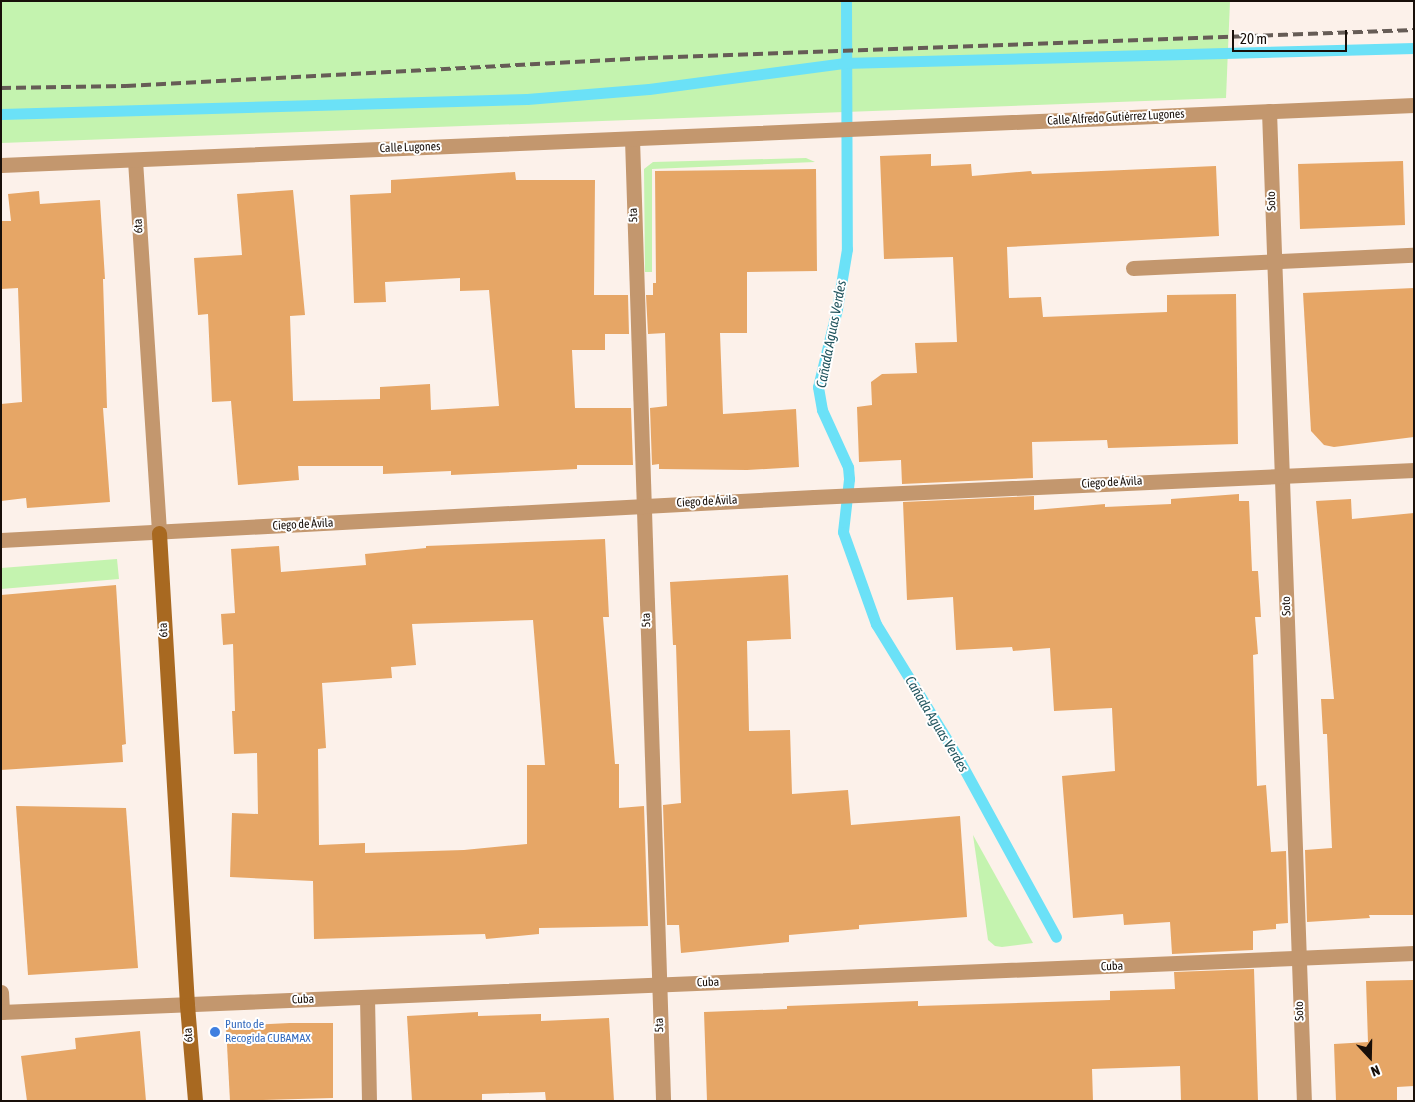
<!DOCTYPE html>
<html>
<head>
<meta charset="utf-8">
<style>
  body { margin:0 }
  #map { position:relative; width:1415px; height:1102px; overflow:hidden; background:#fcf1ea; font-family:"Asap Condensed",sans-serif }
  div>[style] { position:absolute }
  .green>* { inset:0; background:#c4f3af }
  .stream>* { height:11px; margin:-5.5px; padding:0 5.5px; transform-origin:5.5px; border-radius:5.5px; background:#6be1f7 }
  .building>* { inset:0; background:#e6a666 }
  .lane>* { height:15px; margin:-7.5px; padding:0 7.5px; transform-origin:7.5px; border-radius:7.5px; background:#c3976e }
  .street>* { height:15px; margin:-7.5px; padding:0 7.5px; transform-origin:7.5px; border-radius:7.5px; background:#c3976e }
  .secondary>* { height:15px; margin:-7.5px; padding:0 7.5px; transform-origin:7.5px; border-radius:7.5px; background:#a86921 }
  .rail>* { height:4px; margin-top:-2px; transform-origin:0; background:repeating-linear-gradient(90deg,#665c56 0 10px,transparent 0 15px) }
  .dots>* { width:14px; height:14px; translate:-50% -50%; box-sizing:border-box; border:2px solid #fff; border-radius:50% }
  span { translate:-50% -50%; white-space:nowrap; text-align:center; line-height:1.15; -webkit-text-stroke:4px #fff; paint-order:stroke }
  .street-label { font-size:12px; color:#180f09 }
  .shop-label { font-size:12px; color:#366cbe }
  .left { translate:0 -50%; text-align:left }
  .water-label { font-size:14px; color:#23565f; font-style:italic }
  .frame { position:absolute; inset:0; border:2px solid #180f09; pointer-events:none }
  .north { position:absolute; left:1345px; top:1032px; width:50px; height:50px; -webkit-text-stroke:4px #fff; paint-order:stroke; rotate:159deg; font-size:14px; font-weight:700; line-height:20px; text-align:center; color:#180f09 }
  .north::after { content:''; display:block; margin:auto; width:18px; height:22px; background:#180f09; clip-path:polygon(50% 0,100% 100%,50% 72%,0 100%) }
  .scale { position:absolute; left:1232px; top:30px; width:115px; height:22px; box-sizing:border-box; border:2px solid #180f09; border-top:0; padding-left:6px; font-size:15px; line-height:18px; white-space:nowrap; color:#180f09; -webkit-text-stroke:4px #fff; paint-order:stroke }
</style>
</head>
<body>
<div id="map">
  <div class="green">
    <div style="clip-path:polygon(1px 1px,1230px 1px,1226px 98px,1px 143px)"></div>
    <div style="clip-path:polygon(806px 158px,815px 162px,652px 169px,652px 272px,645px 272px,644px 169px,653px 162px)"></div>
    <div style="clip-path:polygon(117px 559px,119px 579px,1px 589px,1px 568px)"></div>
    <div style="clip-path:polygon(973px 835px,1033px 943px,1002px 947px,995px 946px,988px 940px)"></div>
  </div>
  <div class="stream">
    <div style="left:846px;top:1px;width:248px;rotate:89.8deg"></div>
    <div style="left:847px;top:249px;width:61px;rotate:99.5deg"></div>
    <div style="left:837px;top:309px;width:80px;rotate:103.7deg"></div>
    <div style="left:818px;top:387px;width:23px;rotate:80deg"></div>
    <div style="left:822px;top:410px;width:63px;rotate:65.5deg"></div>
    <div style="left:848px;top:467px;width:12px;rotate:85deg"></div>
    <div style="left:849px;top:479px;width:53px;rotate:96.5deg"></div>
    <div style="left:843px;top:532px;width:98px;rotate:70.3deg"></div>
    <div style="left:876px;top:624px;width:155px;rotate:58.5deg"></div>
    <div style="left:957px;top:756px;width:206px;rotate:61.3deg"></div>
    <div style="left:1px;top:114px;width:526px;rotate:-1.63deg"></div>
    <div style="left:527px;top:99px;width:122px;rotate:-4.7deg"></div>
    <div style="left:649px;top:89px;width:196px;rotate:-7.6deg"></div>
    <div style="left:843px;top:63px;width:571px;rotate:-1.5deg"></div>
  </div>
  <div class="building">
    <div style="clip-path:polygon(931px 154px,931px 166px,971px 164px,972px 176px,1031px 171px,1032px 174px,1216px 166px,1219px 236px,1007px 247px,1009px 298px,1041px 297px,1043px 317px,1167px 312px,1167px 295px,1236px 294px,1238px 444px,1108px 448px,1107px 440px,1032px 442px,1033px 478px,902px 484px,901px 460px,859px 462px,857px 407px,872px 405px,871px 382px,882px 374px,917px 373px,915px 343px,957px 342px,953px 257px,884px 259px,880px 156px)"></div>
    <div style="clip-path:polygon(1403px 161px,1405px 225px,1300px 229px,1298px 164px)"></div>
    <div style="clip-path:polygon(816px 169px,817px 271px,747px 272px,747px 333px,720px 333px,723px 414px,796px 409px,799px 467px,747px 470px,659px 469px,659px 464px,652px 465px,650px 408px,667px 406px,665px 333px,648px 334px,646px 295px,653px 295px,653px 283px,656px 283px,655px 171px)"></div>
    <div style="clip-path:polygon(515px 172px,516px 180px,595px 180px,594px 295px,628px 295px,629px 334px,605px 334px,605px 350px,572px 350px,575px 408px,631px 408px,633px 465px,577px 465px,577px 469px,451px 475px,451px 471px,383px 474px,383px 466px,298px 466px,299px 480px,238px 485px,231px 401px,212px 402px,208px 314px,198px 315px,194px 258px,242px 255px,237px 194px,293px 190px,305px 315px,290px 316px,293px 401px,380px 399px,380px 387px,430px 384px,431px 410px,499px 406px,489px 290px,460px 291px,460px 278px,385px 282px,386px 302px,354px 303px,350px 195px,391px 193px,391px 180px)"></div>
    <div style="clip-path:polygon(39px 191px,40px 204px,100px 200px,105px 279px,103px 279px,107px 408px,103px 408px,110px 502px,27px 508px,26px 498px,1px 501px,1px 404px,22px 402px,18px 288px,1px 289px,1px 221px,11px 221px,8px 194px)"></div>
    <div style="clip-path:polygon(1414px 288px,1414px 437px,1334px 447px,1324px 445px,1311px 431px,1303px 293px)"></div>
    <div style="clip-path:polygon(1239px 494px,1239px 501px,1249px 501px,1252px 571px,1258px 571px,1261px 617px,1255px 617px,1258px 654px,1253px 655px,1257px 786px,1266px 785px,1271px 852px,1286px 851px,1288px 923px,1276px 924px,1276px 929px,1253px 931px,1253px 950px,1172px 954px,1170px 922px,1124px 925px,1123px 914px,1073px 918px,1062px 776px,1115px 771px,1112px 708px,1054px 711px,1050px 648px,1013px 651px,1012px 647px,956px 650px,953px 597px,907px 600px,903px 502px,1034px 496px,1034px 510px,1105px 504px,1105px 507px,1171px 504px,1171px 499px)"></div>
    <div style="clip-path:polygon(1351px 499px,1352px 519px,1414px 513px,1414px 915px,1369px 915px,1370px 918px,1307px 922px,1305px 850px,1332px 848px,1327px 734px,1323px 734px,1321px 699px,1334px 699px,1316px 501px)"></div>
    <div style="clip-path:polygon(evenodd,605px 539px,609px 617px,603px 617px,615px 764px,619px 764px,619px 808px,644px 806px,648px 926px,539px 928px,539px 934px,486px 939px,485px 934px,314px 939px,313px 881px,230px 877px,232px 813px,258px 814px,257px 753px,234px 754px,232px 711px,235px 711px,233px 644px,223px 645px,221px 614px,235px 613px,231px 549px,279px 546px,281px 572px,366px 565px,365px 554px,426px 548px,426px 546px,605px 539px,533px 620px,545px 765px,527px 765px,527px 844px,464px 850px,365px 853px,365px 843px,319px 845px,318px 749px,326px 748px,322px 683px,392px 678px,391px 667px,416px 665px,412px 624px,533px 620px)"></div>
    <div style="clip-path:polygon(788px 575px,791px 639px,747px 641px,749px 731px,790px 730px,792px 794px,848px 790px,851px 825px,960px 816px,967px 917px,859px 925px,859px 929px,789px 935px,789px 942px,681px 953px,679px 925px,667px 925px,663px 805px,681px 803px,676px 645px,673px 645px,670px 582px)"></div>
    <div style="clip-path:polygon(116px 585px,126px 744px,122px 745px,123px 762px,1px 770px,1px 595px)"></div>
    <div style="clip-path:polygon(16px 806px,126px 808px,138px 968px,28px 975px)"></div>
    <div style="clip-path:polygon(1254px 969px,1258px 1101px,1181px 1101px,1180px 1066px,1092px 1069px,1093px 1101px,707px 1101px,704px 1012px,787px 1009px,787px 1006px,918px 1001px,918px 1006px,1110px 1000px,1110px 991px,1175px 989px,1174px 972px)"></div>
    <div style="clip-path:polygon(1414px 980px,1414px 1086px,1397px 1087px,1397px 1101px,1336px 1101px,1334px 1044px,1368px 1042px,1366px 981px)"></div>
    <div style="clip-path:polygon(478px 1012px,478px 1016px,541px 1014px,541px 1021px,609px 1018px,614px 1101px,546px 1101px,545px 1092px,482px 1094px,482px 1101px,412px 1101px,407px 1016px)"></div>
    <div style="clip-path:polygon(290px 1023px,333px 1023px,333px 1098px,230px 1101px,226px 1026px)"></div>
    <div style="clip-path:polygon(140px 1031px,146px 1101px,27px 1101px,21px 1056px,76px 1049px,75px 1038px)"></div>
  </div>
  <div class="lane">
    <div style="left:1133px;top:268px;width:280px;rotate:-2.7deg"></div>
    <div style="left:1px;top:992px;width:20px;rotate:87deg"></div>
    <div style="left:367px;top:997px;width:104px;rotate:88.9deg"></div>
  </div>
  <div class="street">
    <div style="left:1269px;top:111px;width:991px;rotate:87.98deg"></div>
    <div style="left:632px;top:139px;width:962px;rotate:88.15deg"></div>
    <div style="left:135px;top:160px;width:374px;rotate:86.3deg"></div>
    <div style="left:1px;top:165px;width:1414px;rotate:-2.43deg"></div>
    <div style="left:1px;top:540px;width:814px;rotate:-3.03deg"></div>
    <div style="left:814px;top:497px;width:601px;rotate:-2.58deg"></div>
    <div style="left:1px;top:1012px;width:1414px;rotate:-2.39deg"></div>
  </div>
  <div class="secondary">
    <div style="left:159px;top:533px;width:473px;rotate:86.6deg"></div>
    <div style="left:187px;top:1005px;width:96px;rotate:85.2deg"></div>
  </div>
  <div class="rail">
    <div style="left:1px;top:88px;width:125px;rotate:-0.9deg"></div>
    <div style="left:126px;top:86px;width:523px;rotate:-3.07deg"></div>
    <div style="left:648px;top:58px;width:767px;rotate:-2.09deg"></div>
  </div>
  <div class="dots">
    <div style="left:215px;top:1032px;background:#3f7fe0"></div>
  </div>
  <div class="street-label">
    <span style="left:1116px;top:118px;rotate:-3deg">Calle Alfredo Gutiérrez Lugones</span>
    <span style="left:410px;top:148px;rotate:-2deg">Calle Lugones</span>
    <span style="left:1272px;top:201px;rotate:-92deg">Soto</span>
    <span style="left:634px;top:215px;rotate:-92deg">5ta</span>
    <span style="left:139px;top:226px;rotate:-94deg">6ta</span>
    <span style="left:1112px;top:483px;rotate:-3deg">Ciego de Ávila</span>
    <span style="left:707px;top:502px;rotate:-3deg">Ciego de Ávila</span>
    <span style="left:303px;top:525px;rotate:-3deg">Ciego de Ávila</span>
    <span style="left:1287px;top:606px;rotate:-92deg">Soto</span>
    <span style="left:647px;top:620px;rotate:-92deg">5ta</span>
    <span style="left:164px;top:630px;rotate:-93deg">6ta</span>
    <span style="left:1112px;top:967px;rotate:-2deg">Cuba</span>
    <span style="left:708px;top:983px;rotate:-2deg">Cuba</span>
    <span style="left:303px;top:1000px;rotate:-2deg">Cuba</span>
    <span style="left:1300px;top:1011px;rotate:-92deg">Soto</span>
    <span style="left:660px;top:1025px;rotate:-92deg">5ta</span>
    <span style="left:189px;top:1035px;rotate:-95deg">6ta</span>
  </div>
  <div class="shop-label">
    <span class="left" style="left:225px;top:1032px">Punto de<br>Recogida CUBAMAX</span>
  </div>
  <div class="water-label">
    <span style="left:831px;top:334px;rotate:-79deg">Cañada Aguas Verdes</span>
    <span style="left:937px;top:724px;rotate:59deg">Cañada Aguas Verdes</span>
  </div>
  <div class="frame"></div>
  <div class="north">N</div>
  <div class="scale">20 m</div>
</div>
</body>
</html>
